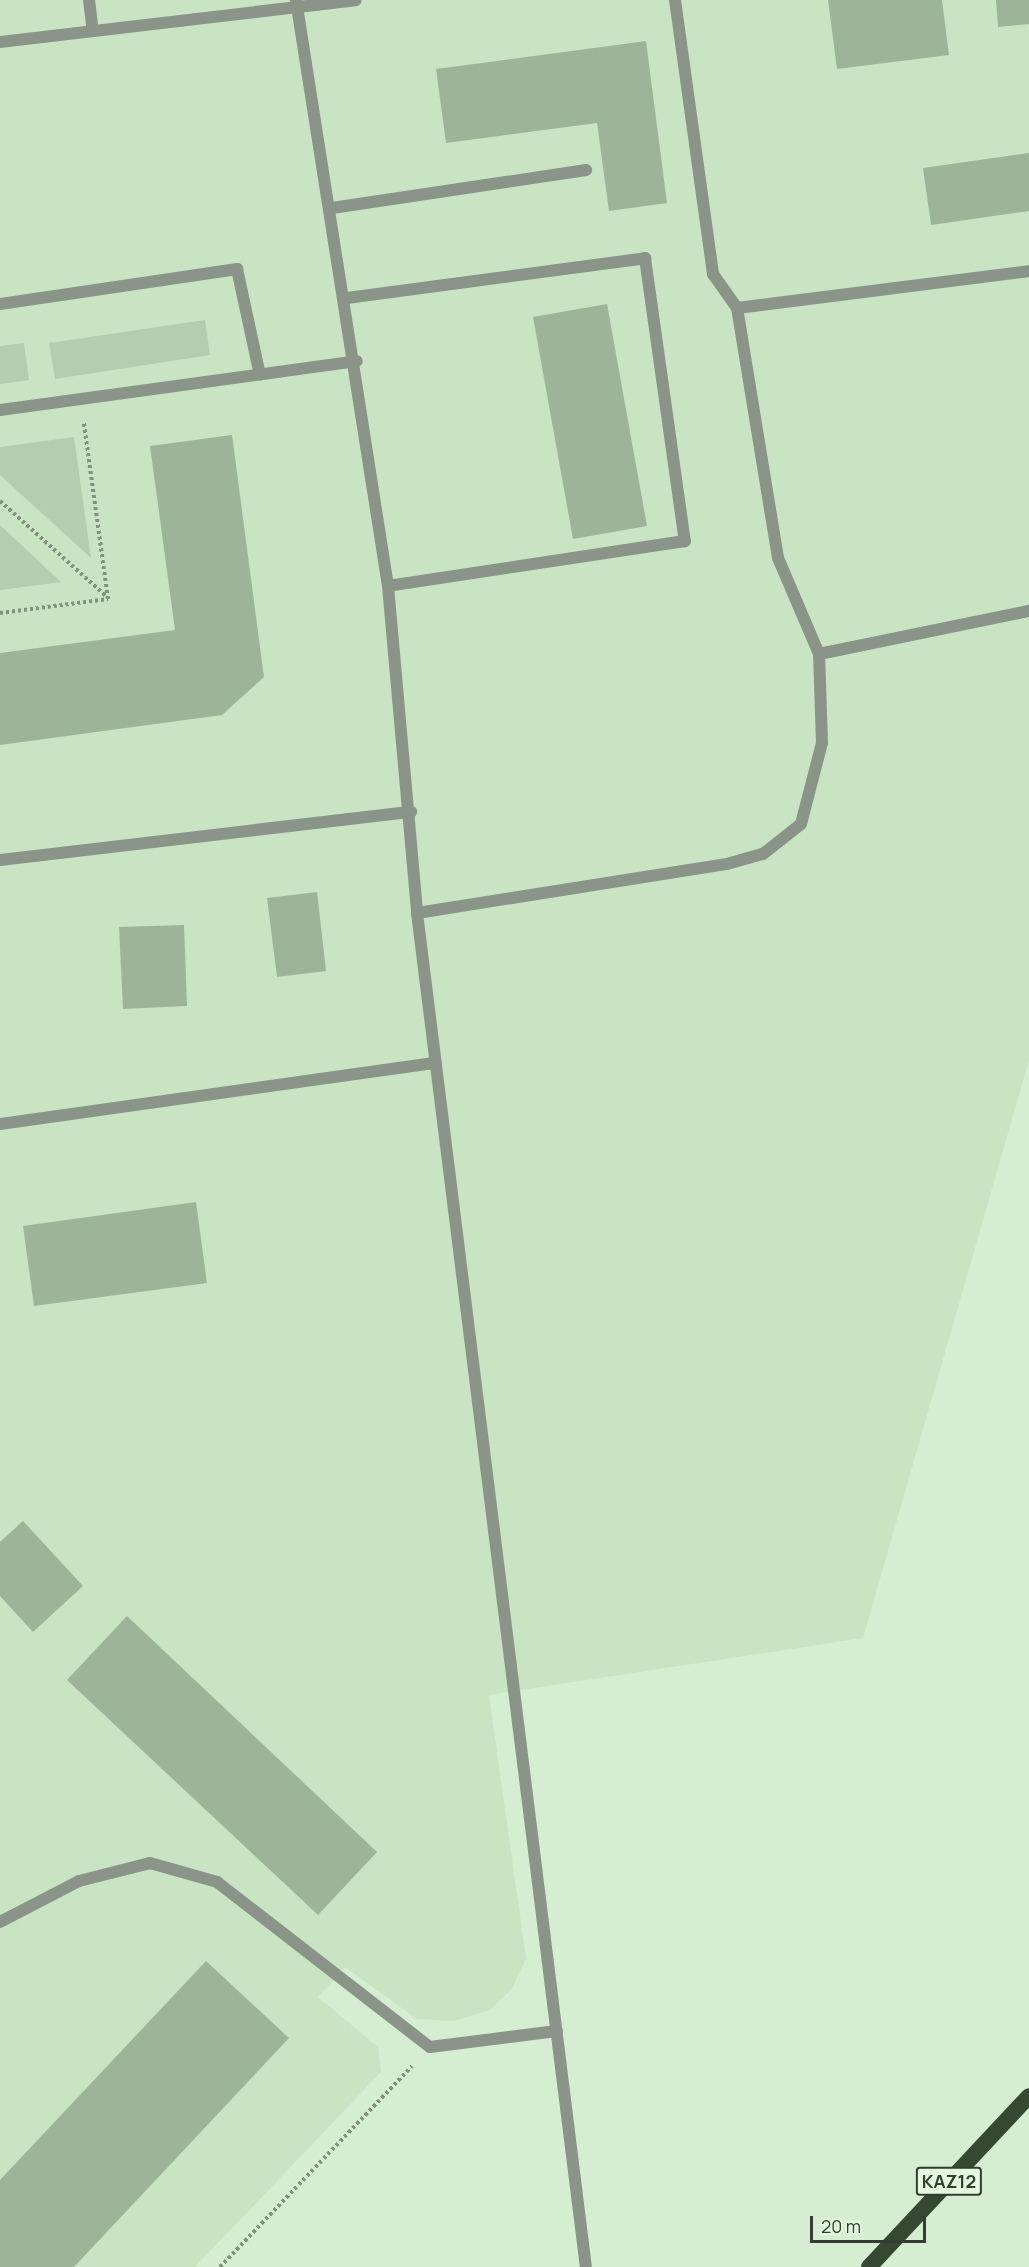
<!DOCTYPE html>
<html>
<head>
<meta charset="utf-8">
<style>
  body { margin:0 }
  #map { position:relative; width:1029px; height:2267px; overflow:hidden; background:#d5edd1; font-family:Manrope,sans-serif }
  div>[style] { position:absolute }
  .built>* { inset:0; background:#c8e4c2 }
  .green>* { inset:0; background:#b4cdaf }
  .building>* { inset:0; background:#9db499 }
  .path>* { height:4px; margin-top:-2px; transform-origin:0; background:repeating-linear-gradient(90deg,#81917e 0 3px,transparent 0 6px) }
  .service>* { height:12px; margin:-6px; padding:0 6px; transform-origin:6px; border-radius:6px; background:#8b9489 }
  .trunk>* { height:16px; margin:-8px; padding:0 8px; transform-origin:8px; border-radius:8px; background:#364832 }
  span { translate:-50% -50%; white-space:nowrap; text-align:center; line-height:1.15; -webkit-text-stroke:5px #e3fade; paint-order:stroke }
  .shield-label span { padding:2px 4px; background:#e3fade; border:2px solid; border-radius:4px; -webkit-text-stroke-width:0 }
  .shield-label { font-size:18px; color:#343d32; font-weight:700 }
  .scale { position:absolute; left:810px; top:2216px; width:116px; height:27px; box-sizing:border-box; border:3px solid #343d32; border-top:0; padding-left:8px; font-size:18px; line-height:21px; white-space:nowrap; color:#343d32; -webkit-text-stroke:4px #e3fade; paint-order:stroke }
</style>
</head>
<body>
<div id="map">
  <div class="built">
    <div style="clip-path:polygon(0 0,1029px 0,1029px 1060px,863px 1638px,489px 1695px,526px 1959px,511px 1990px,490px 2010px,453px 2021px,417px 2019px,345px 1967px,318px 1997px,378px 2047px,381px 2072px,195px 2267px,0 2267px)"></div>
  </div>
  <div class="green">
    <div style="clip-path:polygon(205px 320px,210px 355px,55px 379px,49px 343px)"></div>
    <div style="clip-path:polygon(24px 343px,29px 380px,0 384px,0 346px)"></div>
    <div style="clip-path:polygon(74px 437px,91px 558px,0 475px,0 447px)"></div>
    <div style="clip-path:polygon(0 525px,61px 582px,0 590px)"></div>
  </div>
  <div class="building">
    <div style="clip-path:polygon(828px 0,942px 0,949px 55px,837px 69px)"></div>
    <div style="clip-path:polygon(996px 0,1029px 0,1029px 24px,998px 27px)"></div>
    <div style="clip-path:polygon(646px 41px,667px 203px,609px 211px,597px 123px,446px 143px,436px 69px)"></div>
    <div style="clip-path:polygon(1029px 153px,1029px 211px,931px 225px,923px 168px)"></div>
    <div style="clip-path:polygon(607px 304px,647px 526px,573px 539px,533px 317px)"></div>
    <div style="clip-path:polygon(232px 435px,264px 677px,222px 715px,0 745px,0 653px,175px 630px,150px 446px)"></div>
    <div style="clip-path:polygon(317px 892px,326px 971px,277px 977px,267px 898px)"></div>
    <div style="clip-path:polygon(184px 925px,187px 1006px,123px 1009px,119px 927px)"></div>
    <div style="clip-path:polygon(196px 1202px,207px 1283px,34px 1306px,23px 1226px)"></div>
    <div style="clip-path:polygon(23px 1521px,83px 1586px,33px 1632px,0 1596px,0 1542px)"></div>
    <div style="clip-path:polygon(127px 1616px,377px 1852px,318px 1915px,67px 1680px)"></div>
    <div style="clip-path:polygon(206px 1961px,289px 2038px,74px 2267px,0 2267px,0 2180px)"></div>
  </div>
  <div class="path">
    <div style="left:0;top:501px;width:145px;rotate:41.9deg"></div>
    <div style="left:0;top:613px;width:109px;rotate:-7.4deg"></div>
    <div style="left:108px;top:599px;width:178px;rotate:-97.8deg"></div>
    <div style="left:220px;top:2267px;width:278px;rotate:-46.3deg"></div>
  </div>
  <div class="service">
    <div style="left:89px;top:0;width:31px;rotate:83deg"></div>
    <div style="left:296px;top:0;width:593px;rotate:81.08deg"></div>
    <div style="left:388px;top:586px;width:328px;rotate:84.9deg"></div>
    <div style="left:417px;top:913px;width:1365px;rotate:82.89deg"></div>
    <div style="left:675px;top:0;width:277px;rotate:82.1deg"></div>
    <div style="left:713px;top:274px;width:42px;rotate:54.8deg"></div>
    <div style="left:737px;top:308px;width:294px;rotate:-7.2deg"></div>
    <div style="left:0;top:42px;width:358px;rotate:-6.7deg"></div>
    <div style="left:332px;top:208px;width:257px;rotate:-8.5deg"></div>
    <div style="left:347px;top:298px;width:301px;rotate:-7.6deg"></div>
    <div style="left:645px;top:258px;width:286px;rotate:82deg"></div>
    <div style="left:685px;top:541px;width:300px;rotate:171.4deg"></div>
    <div style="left:0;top:304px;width:240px;rotate:-8.4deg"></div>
    <div style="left:237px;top:269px;width:108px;rotate:77.8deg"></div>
    <div style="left:0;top:410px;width:360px;rotate:-7.8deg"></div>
    <div style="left:819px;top:654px;width:214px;rotate:-11.6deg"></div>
    <div style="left:0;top:860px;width:414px;rotate:-6.7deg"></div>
    <div style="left:417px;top:913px;width:314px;rotate:-9deg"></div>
    <div style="left:727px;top:864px;width:37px;rotate:-16deg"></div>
    <div style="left:763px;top:854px;width:48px;rotate:-38.3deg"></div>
    <div style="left:801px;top:824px;width:84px;rotate:-75.5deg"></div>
    <div style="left:822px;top:743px;width:89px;rotate:-91.9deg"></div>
    <div style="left:819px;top:654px;width:104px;rotate:-113.1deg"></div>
    <div style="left:778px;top:558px;width:253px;rotate:-99.3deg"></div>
    <div style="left:0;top:1124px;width:440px;rotate:-8deg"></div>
    <div style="left:0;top:1922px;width:89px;rotate:-27.4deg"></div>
    <div style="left:79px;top:1881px;width:73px;rotate:-14.2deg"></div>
    <div style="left:150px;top:1863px;width:70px;rotate:15.8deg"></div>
    <div style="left:217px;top:1882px;width:269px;rotate:37.8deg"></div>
    <div style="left:430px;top:2047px;width:128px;rotate:-7.2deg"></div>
  </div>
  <div class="trunk">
    <div style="left:869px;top:2267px;width:234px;rotate:-46.9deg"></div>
  </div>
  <div class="shield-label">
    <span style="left:949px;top:2181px">KAZ12</span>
  </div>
  <div class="scale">20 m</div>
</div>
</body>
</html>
